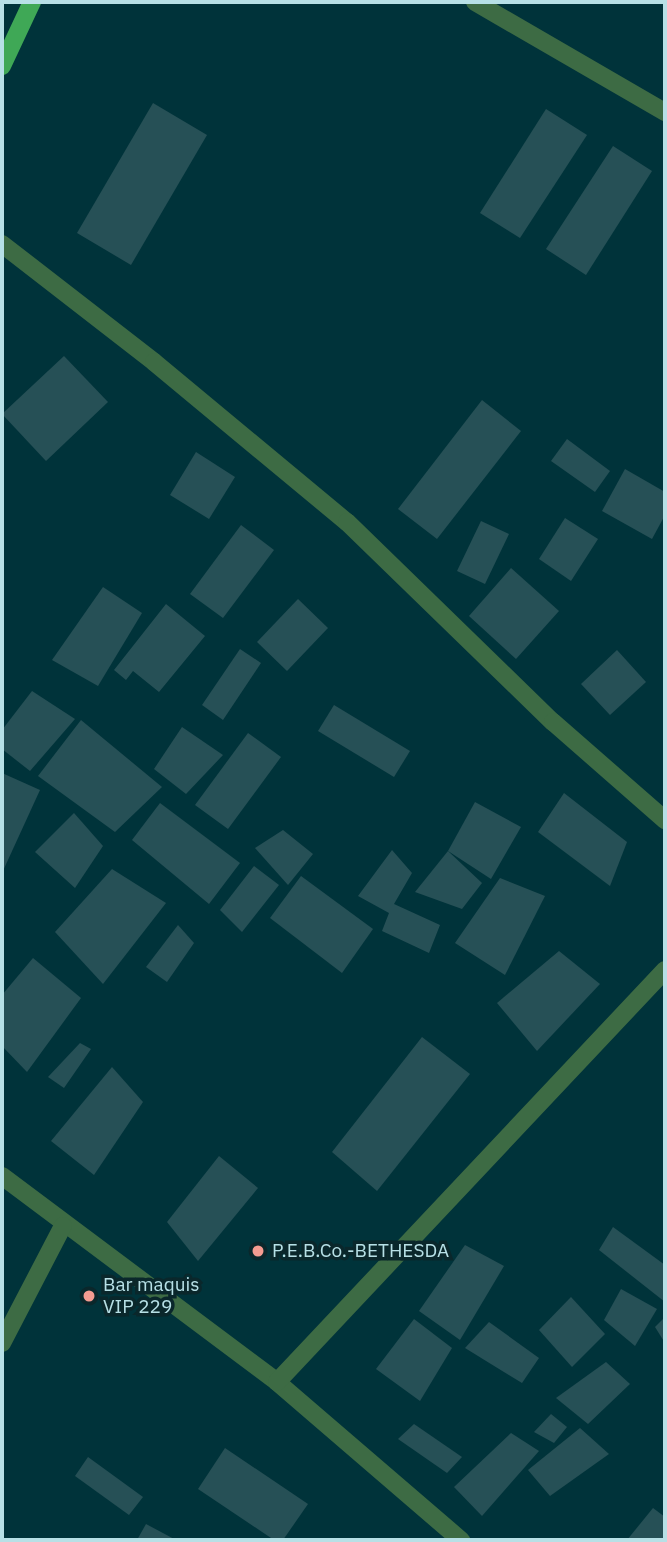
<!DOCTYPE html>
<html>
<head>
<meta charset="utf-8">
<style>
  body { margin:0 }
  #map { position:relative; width:667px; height:1542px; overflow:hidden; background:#00333a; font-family:"IBM Plex Sans",sans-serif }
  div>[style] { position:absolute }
  .building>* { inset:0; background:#265056 }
  .street>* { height:18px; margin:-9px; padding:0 9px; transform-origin:9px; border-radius:9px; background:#3d6b44 }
  .primary>* { height:18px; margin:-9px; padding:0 9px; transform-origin:9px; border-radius:9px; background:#3fa856 }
  .dots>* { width:19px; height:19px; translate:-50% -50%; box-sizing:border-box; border:4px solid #0a272b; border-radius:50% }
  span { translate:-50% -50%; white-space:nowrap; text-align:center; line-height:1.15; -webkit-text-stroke:7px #0a272b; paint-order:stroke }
  .poi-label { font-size:19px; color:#b7e0e6 }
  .left { translate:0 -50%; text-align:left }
  .frame { position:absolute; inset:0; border:4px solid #b7e0e6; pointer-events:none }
</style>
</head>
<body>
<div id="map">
  <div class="building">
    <div style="clip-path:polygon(153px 103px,207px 135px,131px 265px,77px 233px)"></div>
    <div style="clip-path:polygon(546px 109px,587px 135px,520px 238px,480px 213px)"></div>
    <div style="clip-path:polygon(613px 146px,652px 171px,586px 275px,546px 249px)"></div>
    <div style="clip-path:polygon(64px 356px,108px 402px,46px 461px,2px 414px)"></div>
    <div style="clip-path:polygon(482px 400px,521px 431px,437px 539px,398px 509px)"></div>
    <div style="clip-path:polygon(567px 439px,610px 471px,595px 492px,551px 461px)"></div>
    <div style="clip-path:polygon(196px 452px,235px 477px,209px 519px,170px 495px)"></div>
    <div style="clip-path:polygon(625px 469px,665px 492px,665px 515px,652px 539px,602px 511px)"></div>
    <div style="clip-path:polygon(565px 518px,598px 539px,571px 581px,539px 559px)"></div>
    <div style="clip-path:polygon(481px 521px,509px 534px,485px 584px,457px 571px)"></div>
    <div style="clip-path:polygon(241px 525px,274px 550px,223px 618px,190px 594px)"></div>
    <div style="clip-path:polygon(511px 568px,559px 611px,516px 659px,469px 616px)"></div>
    <div style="clip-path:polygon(103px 587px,142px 613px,98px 686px,52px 660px)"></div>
    <div style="clip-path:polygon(298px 599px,328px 628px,287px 671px,257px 642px)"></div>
    <div style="clip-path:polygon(166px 604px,205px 636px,159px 692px,133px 671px,126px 680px,114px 670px)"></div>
    <div style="clip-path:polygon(240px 649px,261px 663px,223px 720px,202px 705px)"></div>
    <div style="clip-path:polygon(617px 650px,646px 682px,610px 715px,581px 684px)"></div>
    <div style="clip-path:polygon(32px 691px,75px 719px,30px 771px,2px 749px,2px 730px)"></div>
    <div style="clip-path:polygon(334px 705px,410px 751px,394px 777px,318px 731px)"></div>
    <div style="clip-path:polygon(81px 720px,162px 787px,115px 832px,38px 776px)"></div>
    <div style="clip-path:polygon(182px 727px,223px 755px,186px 794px,154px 769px)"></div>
    <div style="clip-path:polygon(248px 733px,281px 757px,228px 829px,195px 805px)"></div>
    <div style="clip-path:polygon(2px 773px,40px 790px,2px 873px)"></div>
    <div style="clip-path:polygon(564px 793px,627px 842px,610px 886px,538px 832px)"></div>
    <div style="clip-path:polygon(475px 802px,521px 827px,491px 879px,448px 851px)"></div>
    <div style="clip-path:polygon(160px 803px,240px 863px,209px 904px,132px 840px)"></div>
    <div style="clip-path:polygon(74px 813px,103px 846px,75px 888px,35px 852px)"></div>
    <div style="clip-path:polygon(283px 830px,313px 854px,288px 885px,255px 848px)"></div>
    <div style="clip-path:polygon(392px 850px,412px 873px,394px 904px,440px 925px,429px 953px,382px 931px,389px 913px,358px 896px)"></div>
    <div style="clip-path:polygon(448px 851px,482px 883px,462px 909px,415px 892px)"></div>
    <div style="clip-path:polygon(254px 866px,279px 885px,242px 932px,220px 910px)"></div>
    <div style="clip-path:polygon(112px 869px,166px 903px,103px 984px,55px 932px)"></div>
    <div style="clip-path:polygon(301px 876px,373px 929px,342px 973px,270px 918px)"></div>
    <div style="clip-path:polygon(500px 878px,545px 896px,505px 975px,455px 943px)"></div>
    <div style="clip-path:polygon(178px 925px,194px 943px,167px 982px,146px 967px)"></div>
    <div style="clip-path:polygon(559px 951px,600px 984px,537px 1051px,497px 1003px)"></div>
    <div style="clip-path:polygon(33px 958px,81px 998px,27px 1072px,2px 1046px,2px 995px)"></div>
    <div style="clip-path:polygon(422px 1037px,470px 1074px,377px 1191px,332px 1152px)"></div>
    <div style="clip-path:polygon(80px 1043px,91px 1049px,64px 1088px,48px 1077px)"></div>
    <div style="clip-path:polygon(112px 1067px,143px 1102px,94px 1175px,51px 1141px)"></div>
    <div style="clip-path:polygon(219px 1156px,258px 1188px,198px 1261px,167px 1222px)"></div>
    <div style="clip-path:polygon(613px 1227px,665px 1265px,665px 1302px,599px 1250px)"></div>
    <div style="clip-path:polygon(465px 1245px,504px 1266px,460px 1340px,419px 1311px)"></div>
    <div style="clip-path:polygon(621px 1289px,657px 1309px,635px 1346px,604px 1320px)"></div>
    <div style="clip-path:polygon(571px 1297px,605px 1334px,572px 1367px,539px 1330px)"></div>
    <div style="clip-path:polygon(665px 1317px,665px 1343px,655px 1327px)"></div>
    <div style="clip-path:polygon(414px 1319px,452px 1348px,420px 1401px,376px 1369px)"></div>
    <div style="clip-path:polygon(489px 1322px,539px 1358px,522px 1383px,465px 1348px)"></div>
    <div style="clip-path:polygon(606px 1362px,630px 1384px,588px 1424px,556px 1398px)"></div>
    <div style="clip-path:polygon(551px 1414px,567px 1427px,554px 1443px,534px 1432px)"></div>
    <div style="clip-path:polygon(414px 1424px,462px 1457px,447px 1473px,398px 1439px)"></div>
    <div style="clip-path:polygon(580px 1428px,609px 1454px,550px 1496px,528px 1470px)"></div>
    <div style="clip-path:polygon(511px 1433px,539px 1451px,482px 1516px,454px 1487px)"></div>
    <div style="clip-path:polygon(225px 1448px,308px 1504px,283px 1540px,274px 1540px,198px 1489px)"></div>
    <div style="clip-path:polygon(88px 1457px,143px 1497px,129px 1515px,75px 1476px)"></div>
    <div style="clip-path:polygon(653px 1508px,665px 1517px,665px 1540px,627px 1540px)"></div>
    <div style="clip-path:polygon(146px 1524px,176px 1540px,137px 1540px)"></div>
  </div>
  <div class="street">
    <div style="left:475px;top:2px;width:220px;rotate:30.1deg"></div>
    <div style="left:2px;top:244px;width:192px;rotate:37.8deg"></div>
    <div style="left:154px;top:362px;width:251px;rotate:39.7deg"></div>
    <div style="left:347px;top:522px;width:287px;rotate:44.2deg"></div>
    <div style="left:553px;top:722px;width:149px;rotate:41.2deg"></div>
    <div style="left:2px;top:1176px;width:344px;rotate:36.8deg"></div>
    <div style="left:277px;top:1382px;width:243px;rotate:40.7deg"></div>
    <div style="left:2px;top:1343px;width:132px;rotate:-62.5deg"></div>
    <div style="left:277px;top:1382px;width:566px;rotate:-46.72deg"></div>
  </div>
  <div class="primary">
    <div style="left:2px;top:66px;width:71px;rotate:-64.9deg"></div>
  </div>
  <div class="dots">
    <div style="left:258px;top:1251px;background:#f59c91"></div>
    <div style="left:89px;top:1296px;background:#f59c91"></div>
  </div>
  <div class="poi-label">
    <span class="left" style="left:272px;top:1251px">P.E.B.Co.-BETHESDA</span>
    <span class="left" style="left:103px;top:1296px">Bar maquis<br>VIP 229</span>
  </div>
  <div class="frame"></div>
</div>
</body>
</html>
